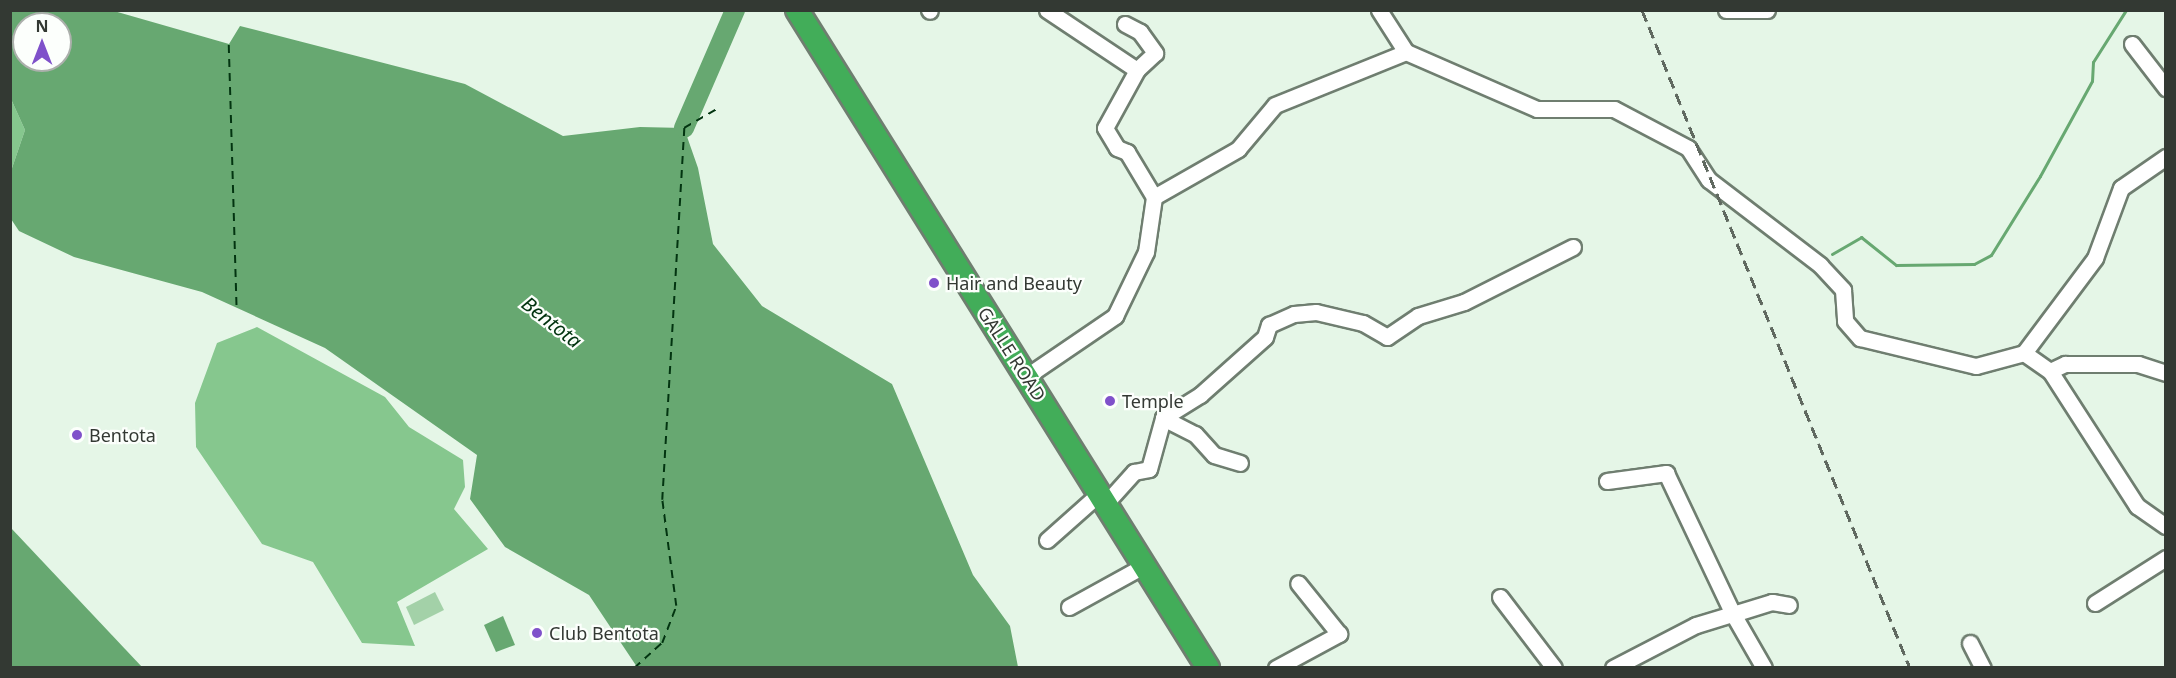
<!DOCTYPE html>
<html>
<head>
<meta charset="utf-8">
<style>
  body { margin:0 }
  #map { position:relative; width:2176px; height:678px; overflow:hidden; background:#e5f6e7; font-family:"Noto Sans",sans-serif }
  div>[style] { position:absolute }
  .green>* { inset:0; background:#a3d1a8 }
  .forest>* { inset:0; background:#86c78e }
  .water>* { inset:0; background:#67a871 }
  .stream>* { height:3px; margin:-1.5px; padding:0 1.5px; transform-origin:1.5px; border-radius:1.5px; background:#67a871 }
  .river>* { height:20px; margin:-10px; padding:0 10px; transform-origin:10px; border-radius:10px; background:#67a871 }
  .ferry>* { height:1.5px; margin-top:-0.75px; transform-origin:0; background:repeating-linear-gradient(90deg,#023410 0 8px,transparent 0 14px) }
  .roads { filter:drop-shadow(2px 0 #6f7e70) drop-shadow(-2px 0 #6f7e70) drop-shadow(0 2px #6f7e70) drop-shadow(0 -2px #6f7e70) }
  .minor>* { height:15px; margin:-7.5px; padding:0 7.5px; transform-origin:7.5px; border-radius:7.5px; background:#fff }
  .highway>* { height:22px; margin:-11px; padding:0 11px; transform-origin:11px; border-radius:11px; background:#42ad59 }
  .rail>* { height:3px; margin-top:-1.5px; transform-origin:0; background:repeating-linear-gradient(90deg,#606960 0 12px,transparent 0 18px) }
  .dots>* { width:16px; height:16px; translate:-50% -50%; box-sizing:border-box; border:3px solid #fcfffc; border-radius:50% }
  span { translate:-50% -50%; white-space:nowrap; text-align:center; line-height:1.15; -webkit-text-stroke:4.5px #fcfffc; paint-order:stroke }
  .poi-label { font-size:18px; color:#333933 }
  .left { translate:0 -50%; text-align:left }
  .street-label { font-size:18px; color:#333933 }
  .water-label { font-size:20px; color:#023410; font-style:italic }
  .frame { position:absolute; inset:0; border:12px solid #333933; pointer-events:none }
  .north { position:absolute; left:12px; top:12px; width:60px; height:60px; box-sizing:border-box; background:#fcfffc; border:2px solid #acb0ac; border-radius:50%; rotate:0deg; font-size:16px; font-weight:700; line-height:24px; text-align:center; color:#333933 }
  .north::after { content:''; display:block; margin:auto; width:21px; height:27px; background:#7f51ca; clip-path:polygon(50% 0,100% 100%,50% 72%,0 100%) }
</style>
</head>
<body>
<div id="map">
  <div class="green">
    <div style="clip-path:polygon(435px 592px,444px 610px,414px 625px,406px 607px)"></div>
  </div>
  <div class="forest">
    <div style="clip-path:polygon(11px 99px,25px 130px,11px 171px)"></div>
    <div style="clip-path:polygon(257px 327px,385px 397px,409px 427px,463px 460px,465px 487px,454px 509px,488px 549px,397px 602px,415px 646px,362px 643px,313px 562px,262px 544px,196px 447px,195px 403px,217px 343px)"></div>
  </div>
  <div class="water">
    <div style="clip-path:polygon(evenodd,10px 11px,114px 11px,229px 44px,240px 26px,465px 84px,563px 136px,640px 127px,684px 128px,698px 168px,713px 244px,762px 306px,892px 384px,973px 575px,1010px 626px,1018px 667px,637px 667px,589px 595px,505px 547px,470px 499px,477px 455px,325px 348px,202px 292px,74px 257px,19px 231px,11px 219px,11px 171px,25px 130px,11px 99px,10px 11px,24px 24px,60px 24px,60px 60px,24px 60px,24px 24px)"></div>
    <div style="clip-path:polygon(10px 528px,11px 528px,142px 667px,11px 667px)"></div>
    <div style="clip-path:polygon(503px 616px,515px 645px,496px 652px,484px 625px)"></div>
  </div>
  <div class="stream">
    <div style="left:1832px;top:254px;width:34px;rotate:-30deg"></div>
    <div style="left:1861px;top:237px;width:45px;rotate:38.7deg"></div>
    <div style="left:1896px;top:265px;width:78px;rotate:-0.7deg"></div>
    <div style="left:1974px;top:264px;width:19px;rotate:-28deg"></div>
    <div style="left:1991px;top:255px;width:93px;rotate:-58.2deg"></div>
    <div style="left:2040px;top:176px;width:108px;rotate:-61.3deg"></div>
    <div style="left:2092px;top:81px;width:19px;rotate:-87deg"></div>
    <div style="left:2093px;top:62px;width:62px;rotate:-57.6deg"></div>
  </div>
  <div class="river">
    <div style="left:684px;top:128px;width:129px;rotate:-66.6deg"></div>
  </div>
  <div class="ferry">
    <div style="left:229px;top:45px;width:263px;rotate:88.3deg"></div>
    <div style="left:634px;top:668px;width:38px;rotate:-42deg"></div>
    <div style="left:662px;top:643px;width:40px;rotate:-69deg"></div>
    <div style="left:676px;top:606px;width:107px;rotate:-97.5deg"></div>
    <div style="left:662px;top:500px;width:373px;rotate:-86.6deg"></div>
    <div style="left:684px;top:128px;width:38px;rotate:-30deg"></div>
  </div>
  <div class="roads">
    <div class="minor">
      <div style="left:929px;top:10px;width:1px;rotate:45deg"></div>
      <div style="left:1047px;top:10px;width:108px;rotate:33.7deg"></div>
      <div style="left:1137px;top:70px;width:66px;rotate:118.9deg"></div>
      <div style="left:1105px;top:128px;width:23px;rotate:59deg"></div>
      <div style="left:1117px;top:148px;width:11px;rotate:22deg"></div>
      <div style="left:1127px;top:152px;width:52px;rotate:59deg"></div>
      <div style="left:1379px;top:10px;width:50px;rotate:57.3deg"></div>
      <div style="left:1406px;top:52px;width:143px;rotate:23.5deg"></div>
      <div style="left:1537px;top:109px;width:77px"></div>
      <div style="left:1614px;top:109px;width:84px;rotate:27.8deg"></div>
      <div style="left:1688px;top:148px;width:38px;rotate:57deg"></div>
      <div style="left:1709px;top:180px;width:140px;rotate:37.4deg"></div>
      <div style="left:1820px;top:265px;width:34px;rotate:47deg"></div>
      <div style="left:1843px;top:290px;width:31px;rotate:86deg"></div>
      <div style="left:1845px;top:321px;width:23px;rotate:49deg"></div>
      <div style="left:1860px;top:338px;width:119px;rotate:13.6deg"></div>
      <div style="left:1976px;top:366px;width:50px;rotate:-15.2deg"></div>
      <div style="left:2024px;top:353px;width:119px;rotate:-53.2deg"></div>
      <div style="left:2095px;top:258px;width:75px;rotate:-69.6deg"></div>
      <div style="left:2121px;top:188px;width:55px;rotate:-34.6deg"></div>
      <div style="left:1726px;top:10px;width:41px"></div>
      <div style="left:1125px;top:24px;width:17px;rotate:28deg"></div>
      <div style="left:1140px;top:32px;width:26px;rotate:54deg"></div>
      <div style="left:1155px;top:53px;width:25px;rotate:137deg"></div>
      <div style="left:2132px;top:44px;width:56px;rotate:52.3deg"></div>
      <div style="left:2024px;top:353px;width:32px;rotate:35deg"></div>
      <div style="left:2050px;top:371px;width:161px;rotate:57.2deg"></div>
      <div style="left:2137px;top:506px;width:35px;rotate:35deg"></div>
      <div style="left:2050px;top:371px;width:17px;rotate:-25deg"></div>
      <div style="left:2065px;top:364px;width:73px"></div>
      <div style="left:2138px;top:364px;width:29px;rotate:18deg"></div>
      <div style="left:1027px;top:376px;width:107px;rotate:-34.3deg"></div>
      <div style="left:1115px;top:316px;width:71px;rotate:-64.2deg"></div>
      <div style="left:1146px;top:252px;width:56px;rotate:-81.7deg"></div>
      <div style="left:1154px;top:197px;width:97px;rotate:-29.7deg"></div>
      <div style="left:1238px;top:149px;width:57px;rotate:-49.9deg"></div>
      <div style="left:1275px;top:105px;width:141px;rotate:-22deg"></div>
      <div style="left:1163px;top:418px;width:36px;rotate:27deg"></div>
      <div style="left:1195px;top:434px;width:28px;rotate:48deg"></div>
      <div style="left:1214px;top:455px;width:27px;rotate:17deg"></div>
      <div style="left:1607px;top:481px;width:60px;rotate:-7.7deg"></div>
      <div style="left:1666px;top:473px;width:156px;rotate:64.6deg"></div>
      <div style="left:1733px;top:614px;width:41px;rotate:-17.1deg"></div>
      <div style="left:1772px;top:602px;width:17px;rotate:10deg"></div>
      <div style="left:1106px;top:503px;width:42px;rotate:-47.9deg"></div>
      <div style="left:1134px;top:472px;width:15px;rotate:-11deg"></div>
      <div style="left:1149px;top:469px;width:53px;rotate:-74.6deg"></div>
      <div style="left:1163px;top:418px;width:44px;rotate:-31.9deg"></div>
      <div style="left:1200px;top:395px;width:87px;rotate:-41.7deg"></div>
      <div style="left:1265px;top:337px;width:13px;rotate:-72deg"></div>
      <div style="left:1269px;top:325px;width:27px;rotate:-24deg"></div>
      <div style="left:1294px;top:314px;width:22px;rotate:-5deg"></div>
      <div style="left:1316px;top:312px;width:48px;rotate:13.2deg"></div>
      <div style="left:1363px;top:323px;width:28px;rotate:30deg"></div>
      <div style="left:1387px;top:337px;width:37px;rotate:-34deg"></div>
      <div style="left:1418px;top:316px;width:48px;rotate:-16.9deg"></div>
      <div style="left:1464px;top:302px;width:122px;rotate:-26.8deg"></div>
      <div style="left:1047px;top:540px;width:71px;rotate:-41.6deg"></div>
      <div style="left:1500px;top:597px;width:89px;rotate:52.7deg"></div>
      <div style="left:2095px;top:603px;width:84px;rotate:-32.4deg"></div>
      <div style="left:1069px;top:607px;width:87px;rotate:-28.9deg"></div>
      <div style="left:1970px;top:643px;width:28px;rotate:63deg"></div>
      <div style="left:1276px;top:668px;width:72px;rotate:-28.4deg"></div>
      <div style="left:1339px;top:634px;width:65px;rotate:-128.8deg"></div>
      <div style="left:1613px;top:668px;width:93px;rotate:-27.4deg"></div>
      <div style="left:1696px;top:625px;width:39px;rotate:-17deg"></div>
      <div style="left:1733px;top:614px;width:62px;rotate:60.1deg"></div>
    </div>
    <div class="highway">
      <div style="left:797px;top:10px;width:776px;rotate:58.01deg"></div>
    </div>
  </div>
  <div class="rail">
    <div style="left:1642px;top:10px;width:710px;rotate:67.84deg"></div>
  </div>
  <div class="dots">
    <div style="left:934px;top:283px;background:#7f51ca"></div>
    <div style="left:1110px;top:401px;background:#7f51ca"></div>
    <div style="left:77px;top:435px;background:#7f51ca"></div>
    <div style="left:537px;top:633px;background:#7f51ca"></div>
  </div>
  <div class="poi-label">
    <span class="left" style="left:946px;top:283px">Hair and Beauty</span>
    <span class="left" style="left:1122px;top:401px">Temple</span>
    <span class="left" style="left:89px;top:435px">Bentota</span>
    <span class="left" style="left:549px;top:633px">Club Bentota</span>
  </div>
  <div class="street-label">
    <span style="left:1012px;top:354px;rotate:57deg">GALLE ROAD</span>
  </div>
  <div class="water-label">
    <span style="left:552px;top:322px;rotate:38deg">Bentota</span>
  </div>
  <div class="frame"></div>
  <div class="north">N</div>
</div>
</body>
</html>
